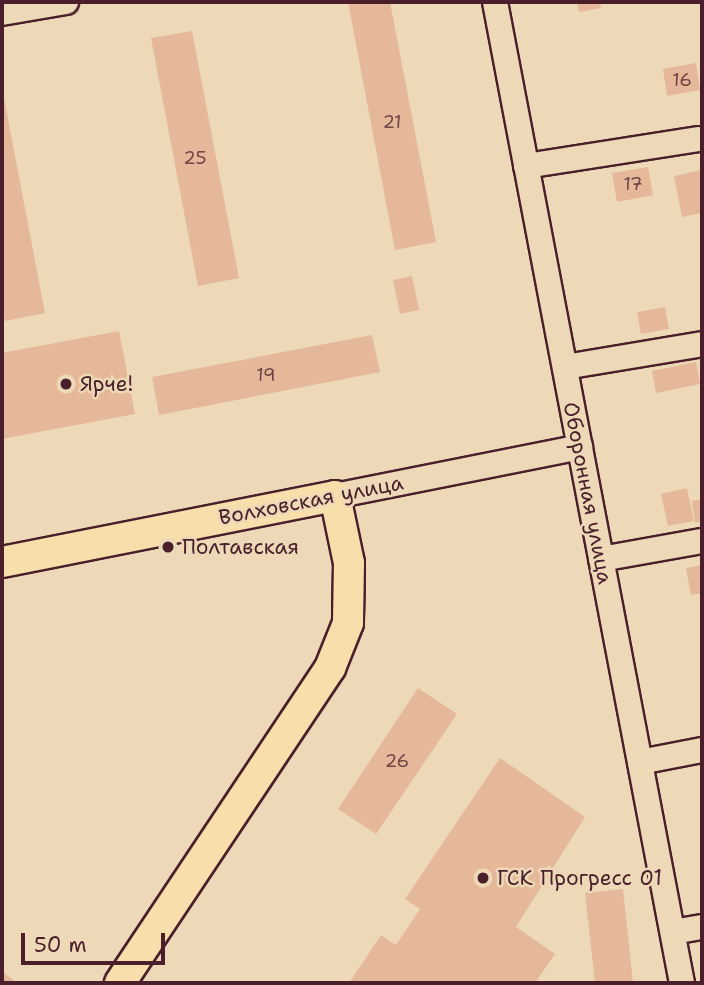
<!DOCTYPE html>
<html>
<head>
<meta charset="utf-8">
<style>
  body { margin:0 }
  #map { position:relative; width:704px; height:985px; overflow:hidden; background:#edd9b7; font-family:"Shantell Sans",sans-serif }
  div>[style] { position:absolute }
  .building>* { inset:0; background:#e5b89a }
  .roads { filter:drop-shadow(2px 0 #4a1f2b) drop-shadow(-2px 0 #4a1f2b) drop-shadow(0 2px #4a1f2b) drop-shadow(0 -2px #4a1f2b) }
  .minor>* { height:24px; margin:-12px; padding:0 12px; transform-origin:12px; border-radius:12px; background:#edd9b7 }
  .major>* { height:30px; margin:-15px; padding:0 15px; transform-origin:15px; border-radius:15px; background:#f8deab }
  .dots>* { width:19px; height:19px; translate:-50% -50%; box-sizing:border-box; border:4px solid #edd9b7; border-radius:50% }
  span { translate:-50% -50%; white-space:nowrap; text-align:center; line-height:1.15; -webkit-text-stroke:5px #edd9b7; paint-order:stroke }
  .number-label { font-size:18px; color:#714547 }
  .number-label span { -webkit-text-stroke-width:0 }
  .poi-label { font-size:21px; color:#4a1f2b }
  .left { translate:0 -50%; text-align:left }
  .street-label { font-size:21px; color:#4a1f2b }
  .frame { position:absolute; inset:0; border:4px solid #4a1f2b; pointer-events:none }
  .scale { position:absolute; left:21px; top:933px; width:144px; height:32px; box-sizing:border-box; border:4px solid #4a1f2b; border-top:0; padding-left:9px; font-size:21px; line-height:24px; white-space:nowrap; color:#4a1f2b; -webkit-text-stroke:5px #edd9b7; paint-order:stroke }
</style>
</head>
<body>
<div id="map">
  <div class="building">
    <div style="clip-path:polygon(348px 2px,390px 2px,436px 242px,395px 250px)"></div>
    <div style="clip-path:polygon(577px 2px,600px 2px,601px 8px,579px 12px)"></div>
    <div style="clip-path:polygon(192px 31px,239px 278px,198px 286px,151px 38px)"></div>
    <div style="clip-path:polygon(696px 63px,700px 90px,667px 96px,663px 69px)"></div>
    <div style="clip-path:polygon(3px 93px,45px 313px,5px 321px,2px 306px)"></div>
    <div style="clip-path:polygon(648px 167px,653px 195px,617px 202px,612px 173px)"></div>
    <div style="clip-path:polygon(702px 170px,702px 213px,682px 217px,674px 176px)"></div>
    <div style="clip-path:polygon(412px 276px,419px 310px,400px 314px,393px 280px)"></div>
    <div style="clip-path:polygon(665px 307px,669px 329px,641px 334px,637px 312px)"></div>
    <div style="clip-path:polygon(119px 331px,135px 414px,2px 439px,2px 353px)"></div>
    <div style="clip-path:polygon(372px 335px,380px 372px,159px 415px,152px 377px)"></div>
    <div style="clip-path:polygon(696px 362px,700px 384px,656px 393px,652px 371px)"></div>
    <div style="clip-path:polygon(687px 488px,694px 521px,668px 526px,661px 494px)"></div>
    <div style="clip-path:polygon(702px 499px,702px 521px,695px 523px,692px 501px)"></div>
    <div style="clip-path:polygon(702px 565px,702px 593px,691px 595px,686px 568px)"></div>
    <div style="clip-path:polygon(418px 688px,457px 714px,376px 834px,338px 809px)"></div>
    <div style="clip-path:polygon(500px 758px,585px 817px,516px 927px,555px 954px,535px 983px,349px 983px,381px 935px,396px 945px,420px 909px,405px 899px)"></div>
    <div style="clip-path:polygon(623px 889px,633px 983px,595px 983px,585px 893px)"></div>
    <div style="clip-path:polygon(2px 972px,18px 983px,2px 983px)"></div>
  </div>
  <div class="roads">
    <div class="minor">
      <div style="left:495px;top:2px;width:999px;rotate:79.21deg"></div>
      <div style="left:2px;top:13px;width:65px;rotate:-9.8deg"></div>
      <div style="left:526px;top:166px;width:174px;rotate:-8.9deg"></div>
      <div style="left:565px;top:367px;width:139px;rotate:-9.5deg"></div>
      <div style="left:335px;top:496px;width:250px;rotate:-11.3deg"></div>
      <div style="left:601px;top:559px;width:103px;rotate:-10.1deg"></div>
      <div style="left:640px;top:762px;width:63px;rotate:-11deg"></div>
      <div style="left:673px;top:932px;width:29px;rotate:-10deg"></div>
    </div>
    <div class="major">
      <div style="left:2px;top:562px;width:339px;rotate:-11.2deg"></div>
      <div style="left:335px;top:496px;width:68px;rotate:78.2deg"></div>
      <div style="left:349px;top:563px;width:60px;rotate:91deg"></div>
      <div style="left:348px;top:623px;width:48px;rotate:111.8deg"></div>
      <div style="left:330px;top:668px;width:379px;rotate:123.7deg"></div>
    </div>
  </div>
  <div class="dots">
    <div style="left:66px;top:384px;background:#4a1f2b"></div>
    <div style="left:168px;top:547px;background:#4a1f2b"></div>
    <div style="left:483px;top:878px;background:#4a1f2b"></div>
  </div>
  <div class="number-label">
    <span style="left:682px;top:80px">16</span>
    <span style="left:392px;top:122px">21</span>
    <span style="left:195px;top:158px">25</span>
    <span style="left:633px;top:184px">17</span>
    <span style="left:266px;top:375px">19</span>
    <span style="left:397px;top:761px">26</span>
  </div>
  <div class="poi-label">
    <span class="left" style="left:80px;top:384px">Ярче!</span>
    <span class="left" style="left:182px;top:547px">Полтавская</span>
    <span class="left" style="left:497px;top:878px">ГСК Прогресс 01</span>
  </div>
  <div class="street-label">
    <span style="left:588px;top:493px;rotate:79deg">Оборонная улица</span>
    <span style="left:311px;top:500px;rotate:-11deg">Волховская улица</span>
  </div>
  <div class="frame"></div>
  <div class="scale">50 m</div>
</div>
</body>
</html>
